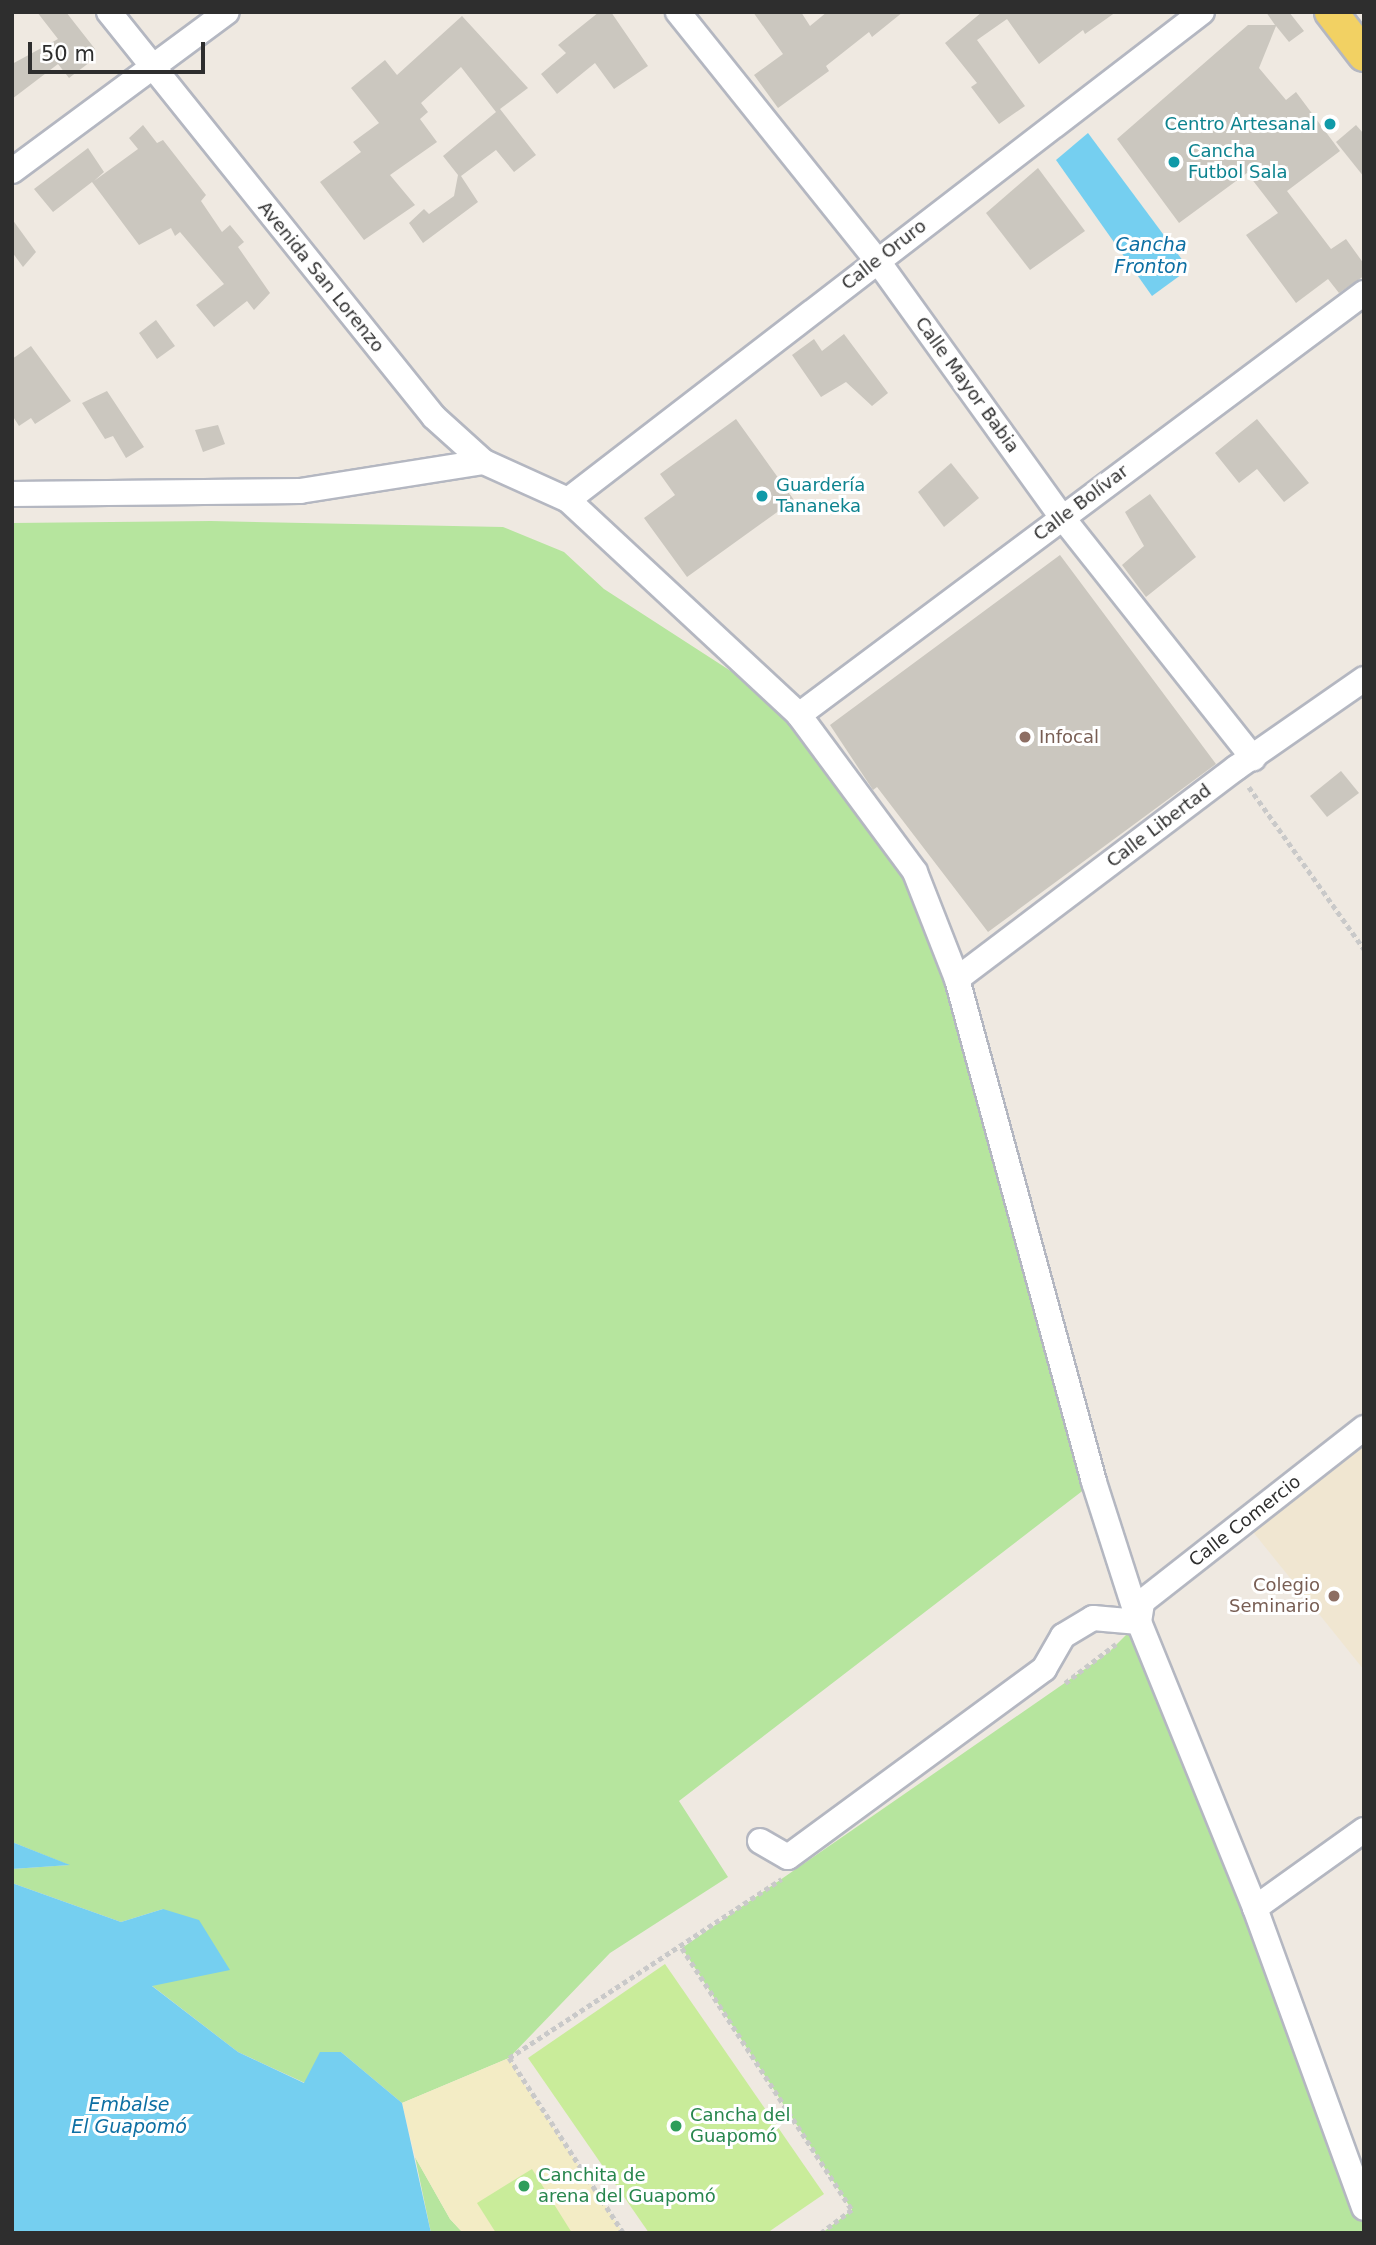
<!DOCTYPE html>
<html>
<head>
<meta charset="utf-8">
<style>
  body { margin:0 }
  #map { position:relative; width:1376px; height:2245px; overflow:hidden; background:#efe9e1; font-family:"DejaVu Sans",sans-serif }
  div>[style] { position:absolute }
  .education>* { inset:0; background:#f0e6d1 }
  .green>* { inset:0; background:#b6e59e }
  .sand>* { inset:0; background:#f3ecc5 }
  .pitch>* { inset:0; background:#c9ec9a }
  .water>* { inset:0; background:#75cff0 }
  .building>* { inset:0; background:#cbc7bf }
  .path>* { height:4.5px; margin-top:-2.25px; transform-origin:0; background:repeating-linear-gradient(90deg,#c9c9c9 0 5px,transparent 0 8.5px) }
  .roads { filter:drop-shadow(2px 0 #b4b7c1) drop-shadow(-2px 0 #b4b7c1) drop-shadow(0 2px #b4b7c1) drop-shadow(0 -2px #b4b7c1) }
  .minor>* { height:24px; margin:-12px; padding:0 12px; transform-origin:12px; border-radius:12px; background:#fff }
  .major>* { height:32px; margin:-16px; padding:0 16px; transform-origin:16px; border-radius:16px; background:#f2d163 }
  .dots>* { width:19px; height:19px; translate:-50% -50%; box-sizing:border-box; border:4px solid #fff; border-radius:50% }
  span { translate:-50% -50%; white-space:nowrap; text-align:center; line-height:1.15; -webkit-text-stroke:6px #fff; paint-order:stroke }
  .culture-label { font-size:18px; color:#0d838f }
  .right { translate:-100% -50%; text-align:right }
  .left { translate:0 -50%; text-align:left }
  .street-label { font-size:18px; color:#2e2e2e }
  .education-label { font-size:18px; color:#785e54 }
  .leisure-label { font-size:18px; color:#27864d }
  .water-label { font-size:19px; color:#0d6fa3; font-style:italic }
  .frame { position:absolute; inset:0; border:14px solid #2e2e2e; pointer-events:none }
  .scale { position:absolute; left:28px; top:42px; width:177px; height:32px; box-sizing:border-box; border:4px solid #2e2e2e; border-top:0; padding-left:9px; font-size:21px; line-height:24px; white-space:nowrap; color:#2e2e2e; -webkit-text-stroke:5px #fff; paint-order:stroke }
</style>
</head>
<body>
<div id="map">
  <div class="education">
    <div style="clip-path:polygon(1364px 1428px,1364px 1670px,1245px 1522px)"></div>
  </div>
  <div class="green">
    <div style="clip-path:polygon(211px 521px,503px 527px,564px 552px,604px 589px,799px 715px,915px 872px,1094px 1482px,679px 1801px,728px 1877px,610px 1953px,509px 2058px,402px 2103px,341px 2052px,305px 2083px,238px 2052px,151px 1985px,163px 1909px,121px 1922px,12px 1883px,12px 1869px,69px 1865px,12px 1842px,12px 523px)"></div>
    <div style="clip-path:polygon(1139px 1622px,1364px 2208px,1364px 2233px,822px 2233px,852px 2210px,682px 1948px,1108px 1653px)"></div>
    <div style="clip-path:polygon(415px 2157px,450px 2219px,463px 2233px,431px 2233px)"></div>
  </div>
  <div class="sand">
    <div style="clip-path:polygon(509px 2058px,517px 2073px,623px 2233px,463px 2233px,450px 2219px,415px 2157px,402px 2103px)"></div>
  </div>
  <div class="pitch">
    <div style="clip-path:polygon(665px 1964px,824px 2194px,767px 2233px,649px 2233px,528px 2058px)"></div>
    <div style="clip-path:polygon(532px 2169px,572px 2233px,496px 2233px,477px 2203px)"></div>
  </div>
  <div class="water">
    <div style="clip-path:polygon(1088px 133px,1189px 269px,1152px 296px,1056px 160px)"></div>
    <div style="clip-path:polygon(12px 1842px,70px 1865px,12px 1869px)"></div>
    <div style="clip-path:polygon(12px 1883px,121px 1922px,163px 1909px,199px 1920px,230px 1970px,152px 1986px,238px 2052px,304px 2083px,320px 2052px,341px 2052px,402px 2103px,431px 2233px,12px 2233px)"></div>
  </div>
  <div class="building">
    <div style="clip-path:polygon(37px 12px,66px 12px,95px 49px,94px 59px,69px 78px,58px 64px,12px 99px,12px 64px,58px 39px)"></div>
    <div style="clip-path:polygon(599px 12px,611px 12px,648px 66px,614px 89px,595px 63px,557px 94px,541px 74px,566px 53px,558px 45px)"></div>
    <div style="clip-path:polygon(753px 12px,801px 12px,810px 26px,827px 12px,903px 12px,872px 37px,869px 32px,826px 66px,829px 71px,778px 108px,754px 75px,783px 54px)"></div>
    <div style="clip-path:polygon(982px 12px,1116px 12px,1085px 34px,1083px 30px,1039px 64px,1007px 19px,977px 40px,1025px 106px,999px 124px,971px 87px,977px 83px,945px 43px)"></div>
    <div style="clip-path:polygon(1266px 12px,1289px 12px,1304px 31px,1289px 42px,1276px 26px,1259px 68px,1286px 100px,1296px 92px,1340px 151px,1287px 191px,1331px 249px,1346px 239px,1364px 264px,1364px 276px,1339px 293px,1328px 279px,1296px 303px,1246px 235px,1278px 213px,1247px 173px,1179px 223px,1117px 139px,1248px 25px,1275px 25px)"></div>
    <div style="clip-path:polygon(462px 16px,528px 88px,500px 109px,536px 155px,514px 172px,496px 150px,461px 176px,478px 202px,423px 243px,409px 223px,424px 209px,429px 214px,454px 196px,458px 175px,443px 156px,496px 112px,461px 67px,421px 103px,428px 112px,420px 119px,437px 142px,390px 175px,415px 205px,364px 240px,320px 182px,361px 152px,353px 142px,379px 123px,351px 88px,385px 60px,397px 75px)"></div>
    <div style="clip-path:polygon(143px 125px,157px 143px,163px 140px,206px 195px,201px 201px,222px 232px,230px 225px,244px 242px,238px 247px,270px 293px,254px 310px,247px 301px,214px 327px,196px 305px,224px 284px,180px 232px,175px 236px,171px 228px,139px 245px,92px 182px,53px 212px,34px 189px,88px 148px,104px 172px,94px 181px,138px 149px,129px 138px)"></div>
    <div style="clip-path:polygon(1356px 125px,1364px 134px,1364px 177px,1336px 142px)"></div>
    <div style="clip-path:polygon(1038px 168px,1085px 231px,1030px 270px,986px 213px)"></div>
    <div style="clip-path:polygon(12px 219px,36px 252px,23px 267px,12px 252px)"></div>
    <div style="clip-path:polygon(156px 320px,175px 346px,157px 359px,139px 333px)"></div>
    <div style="clip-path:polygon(844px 334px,888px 393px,872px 406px,846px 382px,821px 397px,792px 355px,814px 339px,822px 351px)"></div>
    <div style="clip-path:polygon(31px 346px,71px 401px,35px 424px,31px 418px,19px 426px,12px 415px,12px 359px)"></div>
    <div style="clip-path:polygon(107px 391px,144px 447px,126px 458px,113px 436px,105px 439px,82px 403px)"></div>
    <div style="clip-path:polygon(736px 419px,794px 500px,687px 577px,644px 518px,675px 495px,660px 474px)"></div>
    <div style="clip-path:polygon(1257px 419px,1309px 483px,1284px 502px,1257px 469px,1239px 483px,1215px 453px)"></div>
    <div style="clip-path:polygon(218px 425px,225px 444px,203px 452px,195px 430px)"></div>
    <div style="clip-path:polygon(951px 463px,979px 498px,944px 527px,918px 492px)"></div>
    <div style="clip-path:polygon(1150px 494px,1196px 557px,1146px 597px,1122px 565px,1144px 546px,1125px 512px)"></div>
    <div style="clip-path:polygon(1060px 555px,1216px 764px,988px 932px,877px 787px,873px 790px,830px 725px)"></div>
    <div style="clip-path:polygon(1341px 771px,1359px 793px,1327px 817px,1310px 796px)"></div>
  </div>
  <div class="path">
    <div style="left:1249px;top:787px;width:199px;rotate:54.6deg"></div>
    <div style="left:1065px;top:1683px;width:64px;rotate:-37.4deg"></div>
    <div style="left:682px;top:1948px;width:312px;rotate:57deg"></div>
    <div style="left:852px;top:2210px;width:38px;rotate:143deg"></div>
    <div style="left:623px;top:2233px;width:209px;rotate:-123.1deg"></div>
    <div style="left:509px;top:2058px;width:326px;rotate:-33.3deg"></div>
  </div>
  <div class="roads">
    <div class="minor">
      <div style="left:109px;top:12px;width:519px;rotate:51.25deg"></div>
      <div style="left:434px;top:417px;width:67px;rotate:42deg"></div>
      <div style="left:484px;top:462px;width:92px;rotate:24.3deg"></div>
      <div style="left:568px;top:500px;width:316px;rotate:42.9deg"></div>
      <div style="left:799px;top:715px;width:195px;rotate:53.5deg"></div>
      <div style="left:915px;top:872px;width:115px;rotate:68.6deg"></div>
      <div style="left:957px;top:979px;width:521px;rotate:74.76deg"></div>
      <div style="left:1094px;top:1482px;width:147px;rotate:72.2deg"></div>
      <div style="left:1139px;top:1622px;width:309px;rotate:67.9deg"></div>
      <div style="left:1255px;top:1908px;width:319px;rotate:70deg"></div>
      <div style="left:678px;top:12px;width:318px;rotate:51.3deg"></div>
      <div style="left:877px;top:260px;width:317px;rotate:54.3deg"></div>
      <div style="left:1062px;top:517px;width:308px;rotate:51.6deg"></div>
      <div style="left:12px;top:171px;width:267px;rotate:-36.5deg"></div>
      <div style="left:12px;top:494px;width:288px;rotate:-0.6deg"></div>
      <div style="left:300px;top:491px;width:186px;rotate:-9deg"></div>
      <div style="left:568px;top:500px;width:800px;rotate:-37.59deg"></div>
      <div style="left:799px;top:715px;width:705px;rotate:-36.76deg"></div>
      <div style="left:957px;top:979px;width:350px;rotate:-37.1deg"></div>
      <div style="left:1236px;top:768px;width:156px;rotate:-34.8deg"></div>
      <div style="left:760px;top:1841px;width:32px;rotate:30deg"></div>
      <div style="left:788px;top:1857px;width:318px;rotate:-36.3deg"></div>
      <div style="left:1044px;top:1669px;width:38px;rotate:-60deg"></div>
      <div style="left:1063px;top:1636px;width:35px;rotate:-31deg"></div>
      <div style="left:1093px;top:1618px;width:46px;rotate:5deg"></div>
      <div style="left:1139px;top:1622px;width:20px;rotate:-81deg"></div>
      <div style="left:1142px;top:1602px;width:282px;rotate:-38.1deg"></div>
      <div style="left:1255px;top:1908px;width:134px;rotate:-35.6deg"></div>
    </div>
    <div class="major">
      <div style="left:1331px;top:12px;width:54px;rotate:52.5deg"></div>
    </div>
  </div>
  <div class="dots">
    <div style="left:1330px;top:124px;background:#0f9aa8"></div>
    <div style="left:1174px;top:162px;background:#0f9aa8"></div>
    <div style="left:762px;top:496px;background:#0f9aa8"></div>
    <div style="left:1025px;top:737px;background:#8d6e63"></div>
    <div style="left:1334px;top:1596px;background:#8d6e63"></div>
    <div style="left:676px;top:2126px;background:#2e9e5b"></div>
    <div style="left:524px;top:2186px;background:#2e9e5b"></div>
  </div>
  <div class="culture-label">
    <span class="right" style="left:1316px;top:124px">Centro Artesanal</span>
    <span class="left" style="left:1188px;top:162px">Cancha<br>Futbol Sala</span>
    <span class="left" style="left:776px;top:496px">Guardería<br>Tananeka</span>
  </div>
  <div class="street-label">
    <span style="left:884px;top:255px;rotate:-38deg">Calle Oruro</span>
    <span style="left:321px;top:277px;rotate:51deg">Avenida San Lorenzo</span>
    <span style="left:967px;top:385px;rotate:54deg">Calle Mayor Babia</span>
    <span style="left:1081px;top:503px;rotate:-37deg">Calle Bolívar</span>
    <span style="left:1159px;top:826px;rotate:-37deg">Calle Libertad</span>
    <span style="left:1245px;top:1521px;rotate:-38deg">Calle Comercio</span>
  </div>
  <div class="education-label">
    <span class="left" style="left:1039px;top:737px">Infocal</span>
    <span class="right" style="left:1320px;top:1596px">Colegio<br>Seminario</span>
  </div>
  <div class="leisure-label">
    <span class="left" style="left:690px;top:2126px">Cancha del<br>Guapomó</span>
    <span class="left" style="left:538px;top:2186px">Canchita de<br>arena del Guapomó</span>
  </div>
  <div class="water-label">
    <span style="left:1151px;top:256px">Cancha<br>Fronton</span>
    <span style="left:129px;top:2116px">Embalse<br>El Guapomó</span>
  </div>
  <div class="frame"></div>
  <div class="scale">50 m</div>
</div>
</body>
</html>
